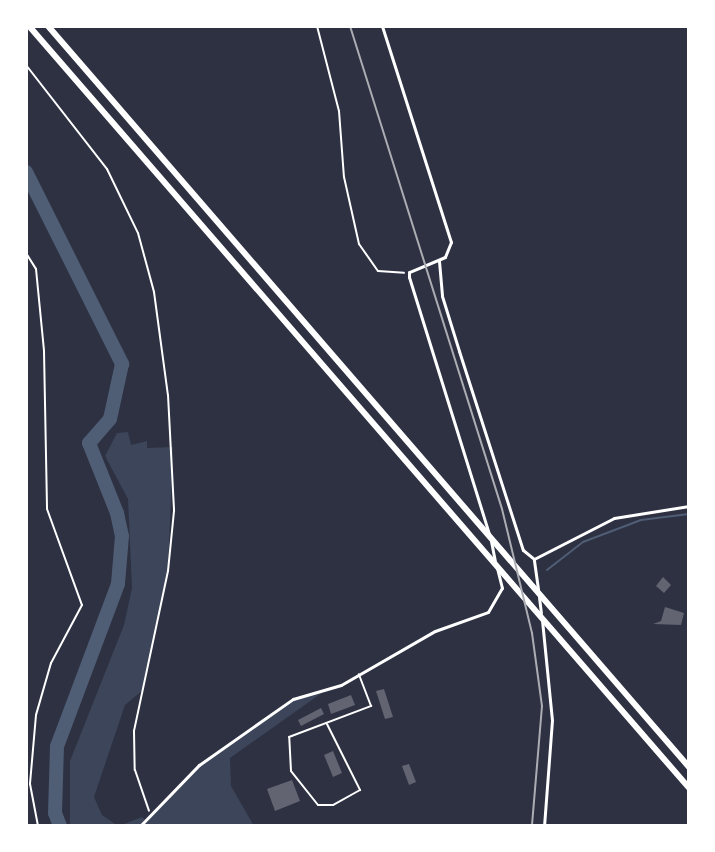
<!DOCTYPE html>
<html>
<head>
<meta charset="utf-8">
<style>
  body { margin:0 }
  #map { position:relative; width:715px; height:852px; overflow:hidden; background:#2d3142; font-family:"Fira Sans",sans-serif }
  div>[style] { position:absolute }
  .green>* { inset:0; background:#3c4559 }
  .stream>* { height:2px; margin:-1px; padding:0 1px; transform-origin:1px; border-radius:1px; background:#4f5d75 }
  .river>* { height:14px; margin:-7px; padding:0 7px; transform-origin:7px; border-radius:7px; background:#4f5d75 }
  .building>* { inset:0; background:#626471 }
  .path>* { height:2px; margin:-1px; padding:0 1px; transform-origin:1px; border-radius:1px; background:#fff }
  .service>* { height:2px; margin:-1px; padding:0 1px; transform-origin:1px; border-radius:1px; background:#fff }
  .minor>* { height:3px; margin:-1.5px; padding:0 1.5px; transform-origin:1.5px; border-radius:1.5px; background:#fff }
  .motorway>* { height:6px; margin:-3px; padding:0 3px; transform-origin:3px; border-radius:3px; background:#fff }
  .rail>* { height:2px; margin:-1px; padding:0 1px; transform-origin:1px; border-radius:1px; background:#abadb3 }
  span { translate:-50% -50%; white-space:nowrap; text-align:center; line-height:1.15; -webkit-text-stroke:7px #fff; paint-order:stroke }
  .frame { position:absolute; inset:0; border:28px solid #fff; pointer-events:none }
</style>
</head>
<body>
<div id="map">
  <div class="green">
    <div style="clip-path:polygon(128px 432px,131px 445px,147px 441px,147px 448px,173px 447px,168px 571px,143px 690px,125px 705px,94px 797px,102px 815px,118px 826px,70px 826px,70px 761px,124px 625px,132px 588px,128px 499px,105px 456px,117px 433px)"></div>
    <div style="clip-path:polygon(326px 690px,230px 758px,231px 786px,254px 826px,119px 826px,142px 817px,147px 822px,199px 765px,293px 699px)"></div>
  </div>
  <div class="stream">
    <div style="left:547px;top:570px;width:46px;rotate:-37.9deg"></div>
    <div style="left:583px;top:542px;width:62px;rotate:-20.8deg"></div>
    <div style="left:641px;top:520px;width:48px;rotate:-7.1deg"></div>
  </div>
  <div class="river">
    <div style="left:26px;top:172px;width:215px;rotate:63.4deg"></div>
    <div style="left:122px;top:364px;width:56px;rotate:102.3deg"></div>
    <div style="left:110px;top:419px;width:32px;rotate:131deg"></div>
    <div style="left:89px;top:443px;width:75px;rotate:68.2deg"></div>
    <div style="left:117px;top:513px;width:24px;rotate:78deg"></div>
    <div style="left:122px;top:536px;width:48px;rotate:94.8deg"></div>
    <div style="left:118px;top:584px;width:173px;rotate:110.6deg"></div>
    <div style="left:57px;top:746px;width:67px;rotate:91.7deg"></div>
    <div style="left:55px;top:813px;width:14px;rotate:69deg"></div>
  </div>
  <div class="building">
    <div style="clip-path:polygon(663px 577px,671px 585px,664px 593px,656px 586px)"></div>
    <div style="clip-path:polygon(665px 607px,684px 613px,681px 625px,653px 624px,661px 621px)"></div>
    <div style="clip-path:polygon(384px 689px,393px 717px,385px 719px,376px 691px)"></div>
    <div style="clip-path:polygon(351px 695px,355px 705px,331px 714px,328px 704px)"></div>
    <div style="clip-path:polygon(321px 708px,324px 714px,301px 726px,298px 720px)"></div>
    <div style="clip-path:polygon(333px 751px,342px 773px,333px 777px,324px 755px)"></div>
    <div style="clip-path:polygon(409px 764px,416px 782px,409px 785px,402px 766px)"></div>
    <div style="clip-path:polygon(292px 780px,300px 801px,275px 811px,267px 789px)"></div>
  </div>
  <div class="path">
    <div style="left:317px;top:26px;width:88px;rotate:75.5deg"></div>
    <div style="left:339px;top:111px;width:66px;rotate:85.7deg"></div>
    <div style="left:344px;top:177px;width:69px;rotate:77.4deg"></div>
    <div style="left:359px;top:244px;width:33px;rotate:55deg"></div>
    <div style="left:378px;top:271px;width:26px;rotate:4deg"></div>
    <div style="left:26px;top:65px;width:132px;rotate:52.1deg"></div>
    <div style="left:107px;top:169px;width:71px;rotate:64.2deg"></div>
    <div style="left:138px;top:233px;width:61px;rotate:74.8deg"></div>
    <div style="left:154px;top:292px;width:104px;rotate:82.3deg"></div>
    <div style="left:168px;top:395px;width:116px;rotate:87deg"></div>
    <div style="left:174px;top:511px;width:60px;rotate:95.7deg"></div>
    <div style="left:168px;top:571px;width:164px;rotate:102deg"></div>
    <div style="left:134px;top:731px;width:39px;rotate:89deg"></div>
    <div style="left:135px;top:770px;width:43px;rotate:71.1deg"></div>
    <div style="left:26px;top:253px;width:19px;rotate:58deg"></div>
    <div style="left:36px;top:269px;width:82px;rotate:84.4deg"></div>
    <div style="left:44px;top:351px;width:158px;rotate:88.9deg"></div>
    <div style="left:47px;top:509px;width:102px;rotate:70deg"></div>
    <div style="left:82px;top:605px;width:66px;rotate:118.1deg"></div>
    <div style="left:51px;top:663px;width:54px;rotate:106.1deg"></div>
    <div style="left:36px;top:715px;width:69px;rotate:95deg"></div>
    <div style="left:30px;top:784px;width:43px;rotate:79.2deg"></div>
  </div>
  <div class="service">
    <div style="left:327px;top:724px;width:74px;rotate:63.4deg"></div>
    <div style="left:360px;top:790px;width:31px;rotate:151deg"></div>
    <div style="left:333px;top:805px;width:15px;rotate:180deg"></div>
    <div style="left:318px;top:805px;width:43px;rotate:-128.5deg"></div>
    <div style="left:291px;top:771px;width:34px;rotate:-93deg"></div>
    <div style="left:289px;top:737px;width:88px;rotate:-20.7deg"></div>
    <div style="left:371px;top:706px;width:34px;rotate:-111deg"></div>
  </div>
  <div class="minor">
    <div style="left:382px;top:26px;width:227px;rotate:72.3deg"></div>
    <div style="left:451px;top:242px;width:16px;rotate:112deg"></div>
    <div style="left:445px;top:257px;width:39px;rotate:157deg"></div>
    <div style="left:409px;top:272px;width:5px;rotate:90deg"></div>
    <div style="left:409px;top:277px;width:269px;rotate:72.7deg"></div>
    <div style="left:439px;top:261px;width:35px;rotate:85deg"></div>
    <div style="left:442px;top:296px;width:58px;rotate:72.8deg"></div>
    <div style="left:459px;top:351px;width:209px;rotate:72.2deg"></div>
    <div style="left:523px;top:550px;width:14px;rotate:39deg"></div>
    <div style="left:491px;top:541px;width:20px;rotate:79deg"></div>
    <div style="left:538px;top:589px;width:30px;rotate:-98deg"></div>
    <div style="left:534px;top:559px;width:90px;rotate:-27.1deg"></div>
    <div style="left:614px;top:518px;width:76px;rotate:-9.1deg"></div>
    <div style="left:539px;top:597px;width:16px;rotate:83deg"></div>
    <div style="left:542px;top:620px;width:100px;rotate:84.3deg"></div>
    <div style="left:552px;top:720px;width:106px;rotate:94.3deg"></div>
    <div style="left:140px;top:826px;width:85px;rotate:-46deg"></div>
    <div style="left:199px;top:765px;width:115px;rotate:-35.1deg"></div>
    <div style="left:293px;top:699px;width:50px;rotate:-16.3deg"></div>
    <div style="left:341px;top:685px;width:108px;rotate:-29.9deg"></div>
    <div style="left:435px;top:631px;width:56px;rotate:-19.7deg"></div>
    <div style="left:488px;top:612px;width:28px;rotate:-60deg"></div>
    <div style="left:502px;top:588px;width:21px;rotate:-104deg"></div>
  </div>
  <div class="motorway">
    <div style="left:29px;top:26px;width:1008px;rotate:49.1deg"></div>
    <div style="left:48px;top:26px;width:980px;rotate:49.14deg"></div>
  </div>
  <div class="rail">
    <div style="left:350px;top:26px;width:506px;rotate:72.53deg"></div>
    <div style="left:502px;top:509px;width:128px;rotate:76.4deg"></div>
    <div style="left:532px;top:633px;width:74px;rotate:82.2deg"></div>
    <div style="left:542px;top:706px;width:120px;rotate:94.8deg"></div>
  </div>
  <div class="frame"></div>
</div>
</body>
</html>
